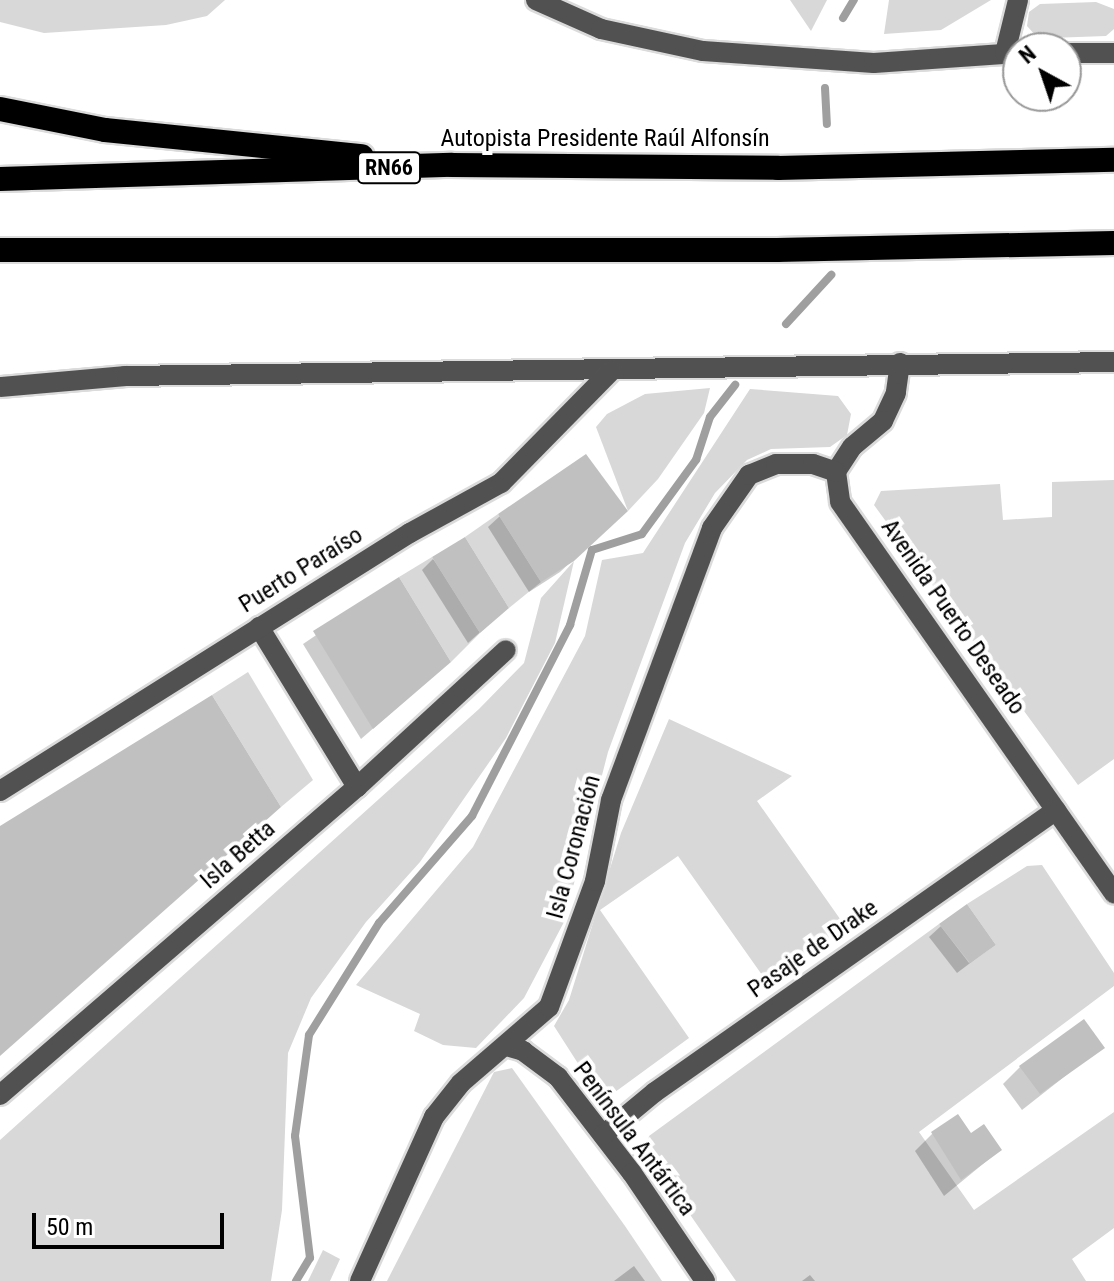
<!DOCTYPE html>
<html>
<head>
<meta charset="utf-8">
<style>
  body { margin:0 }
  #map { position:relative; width:1114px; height:1281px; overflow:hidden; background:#fff; font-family:"Roboto Condensed",sans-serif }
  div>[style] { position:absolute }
  .green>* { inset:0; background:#d8d8d8 }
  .shadow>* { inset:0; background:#0003 }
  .stream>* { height:8px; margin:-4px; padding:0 4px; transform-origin:4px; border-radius:4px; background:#9f9f9f }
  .building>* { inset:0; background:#c0c0c0 }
  .roads { filter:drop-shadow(2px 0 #dbdbdb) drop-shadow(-2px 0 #dbdbdb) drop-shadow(0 2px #dbdbdb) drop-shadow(0 -2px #dbdbdb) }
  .minor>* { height:20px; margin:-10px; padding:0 10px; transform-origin:10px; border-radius:10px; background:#515151 }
  .highway>* { height:24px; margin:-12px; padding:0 12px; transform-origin:12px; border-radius:12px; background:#000 }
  span { translate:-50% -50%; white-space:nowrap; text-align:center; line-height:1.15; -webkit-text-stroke:8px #fff; paint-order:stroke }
  .shield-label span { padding:2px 6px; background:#fff; border:2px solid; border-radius:6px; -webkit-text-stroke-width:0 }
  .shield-label { font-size:22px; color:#000; font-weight:700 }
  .street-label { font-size:24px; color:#000 }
  .north { position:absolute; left:1002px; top:32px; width:80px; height:80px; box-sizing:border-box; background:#fff; border:2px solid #999; border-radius:50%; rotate:320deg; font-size:22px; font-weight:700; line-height:32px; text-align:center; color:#000 }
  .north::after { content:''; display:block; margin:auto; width:28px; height:36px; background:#000; clip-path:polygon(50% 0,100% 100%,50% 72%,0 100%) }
  .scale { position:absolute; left:32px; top:1213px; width:192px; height:36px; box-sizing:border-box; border:4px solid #000; border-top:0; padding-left:10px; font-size:24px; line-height:28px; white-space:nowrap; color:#000; -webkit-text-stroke:6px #fff; paint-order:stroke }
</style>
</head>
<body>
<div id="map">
  <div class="green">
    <div style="clip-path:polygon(0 0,225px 0,207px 16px,166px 25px,44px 33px,0 22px)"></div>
    <div style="clip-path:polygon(790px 0,827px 0,811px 31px)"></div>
    <div style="clip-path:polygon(889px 0,991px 0,941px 30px,884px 34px)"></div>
    <div style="clip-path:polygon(1096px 2px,1114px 9px,1114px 29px,1106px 36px,1050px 38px,1036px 36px,1027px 26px,1029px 12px,1040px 4px)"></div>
    <div style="clip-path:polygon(710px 388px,704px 413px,658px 479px,628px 511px,596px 427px,607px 414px,645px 394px)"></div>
    <div style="clip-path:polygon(750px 389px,838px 396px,851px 414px,847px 435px,830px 447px,771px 449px,747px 460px,715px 493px,685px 543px,608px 752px,564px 922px,524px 998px,476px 1048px,443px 1045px,414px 1031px,420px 1014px,356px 985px,473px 847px,585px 636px,602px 560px,643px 553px)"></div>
    <div style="clip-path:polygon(1114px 480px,1114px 759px,1078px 785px,874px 505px,881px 491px,1000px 484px,1003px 520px,1052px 517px,1052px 482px)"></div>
    <div style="clip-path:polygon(498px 514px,541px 582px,509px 608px,465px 537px)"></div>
    <div style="clip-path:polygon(432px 557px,480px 633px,451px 662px,399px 577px)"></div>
    <div style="clip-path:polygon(574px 561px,555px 643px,506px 738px,420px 862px,366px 922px,311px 998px,288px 1053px,282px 1210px,271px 1281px,0 1281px,0 1140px,479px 709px,524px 663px,541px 598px)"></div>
    <div style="clip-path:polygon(248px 672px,313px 780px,281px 807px,212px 695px)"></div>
    <div style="clip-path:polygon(669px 719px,792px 776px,757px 801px,845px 926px,767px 982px,678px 856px,600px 910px,689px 1038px,611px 1095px,595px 1090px,554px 1026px,569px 1000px,621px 833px)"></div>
    <div style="clip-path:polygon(1042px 865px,1114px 973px,1114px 986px,919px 1132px,974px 1210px,1114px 1112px,1114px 1228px,1072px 1259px,1086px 1281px,736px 1281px,646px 1151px,649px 1136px,939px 924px,969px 963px,996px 945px,967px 904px,1027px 866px)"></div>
    <div style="clip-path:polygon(512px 1068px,625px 1226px,662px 1281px,387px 1281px,494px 1072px)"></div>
    <div style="clip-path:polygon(323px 1250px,340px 1259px,330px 1281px,308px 1281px)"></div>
  </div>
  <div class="shadow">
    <div style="clip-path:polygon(500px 516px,614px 522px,560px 572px,529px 592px,488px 527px)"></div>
    <div style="clip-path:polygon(433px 559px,495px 619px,468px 643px,422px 570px)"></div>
    <div style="clip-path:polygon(398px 580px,437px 673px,361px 739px,303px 644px)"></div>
    <div style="clip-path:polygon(941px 926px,994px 945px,957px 973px,929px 937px)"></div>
    <div style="clip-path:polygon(1102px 1047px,1022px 1110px,1003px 1084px,1020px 1067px)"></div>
    <div style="clip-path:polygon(932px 1134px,970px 1136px,1000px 1150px,944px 1196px,915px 1151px)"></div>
    <div style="clip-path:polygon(634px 1266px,645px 1281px,614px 1281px)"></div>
    <div style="clip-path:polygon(810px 1275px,815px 1281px,802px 1281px)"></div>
  </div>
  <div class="stream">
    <div style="left:843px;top:18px;width:21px;rotate:-59deg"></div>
    <div style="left:825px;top:88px;width:36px;rotate:87deg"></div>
    <div style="left:786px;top:324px;width:67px;rotate:-47.4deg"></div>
    <div style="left:296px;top:1281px;width:27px;rotate:-59deg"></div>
    <div style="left:310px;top:1258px;width:123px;rotate:-97deg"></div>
    <div style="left:295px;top:1136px;width:102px;rotate:-82.1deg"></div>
    <div style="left:309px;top:1035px;width:132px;rotate:-58deg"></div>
    <div style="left:379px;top:923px;width:142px;rotate:-49deg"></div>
    <div style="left:472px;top:816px;width:215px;rotate:-62.8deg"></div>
    <div style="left:570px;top:625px;width:78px;rotate:-73.7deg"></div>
    <div style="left:592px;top:550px;width:52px;rotate:-17.7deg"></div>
    <div style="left:642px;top:534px;width:92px;rotate:-53.9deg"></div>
    <div style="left:696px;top:460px;width:45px;rotate:-72deg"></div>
    <div style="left:710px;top:417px;width:41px;rotate:-52deg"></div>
  </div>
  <div class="building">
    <div style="clip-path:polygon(586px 454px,628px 511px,574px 561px,541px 582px,498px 514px)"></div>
    <div style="clip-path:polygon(465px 537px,509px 608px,480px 633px,432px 557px)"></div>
    <div style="clip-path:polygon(399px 577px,451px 662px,373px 729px,313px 631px)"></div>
    <div style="clip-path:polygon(212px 695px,281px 807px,0 1056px,0 826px)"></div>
    <div style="clip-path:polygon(967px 904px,996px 945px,970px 963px,939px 924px)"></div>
    <div style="clip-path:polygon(1084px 1019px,1105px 1048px,1040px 1094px,1019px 1066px)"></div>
    <div style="clip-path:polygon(958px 1114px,971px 1133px,984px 1124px,1002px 1150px,961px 1180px,931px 1132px)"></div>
  </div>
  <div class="roads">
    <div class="minor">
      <div style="left:536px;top:0;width:71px;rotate:24deg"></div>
      <div style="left:601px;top:29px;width:104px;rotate:12.2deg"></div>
      <div style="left:703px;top:51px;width:171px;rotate:4deg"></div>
      <div style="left:874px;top:63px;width:144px;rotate:-4deg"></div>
      <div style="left:1005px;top:53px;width:55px;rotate:-76.2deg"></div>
      <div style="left:1066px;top:53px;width:48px"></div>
      <div style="left:900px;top:363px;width:30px;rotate:98deg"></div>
      <div style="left:896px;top:393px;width:31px;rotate:115deg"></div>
      <div style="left:883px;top:421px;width:40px;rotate:140deg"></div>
      <div style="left:852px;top:447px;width:30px;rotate:123deg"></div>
      <div style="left:836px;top:472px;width:30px;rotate:82deg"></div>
      <div style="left:840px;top:502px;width:478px;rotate:55deg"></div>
      <div style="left:0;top:387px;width:125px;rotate:-5deg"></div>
      <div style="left:125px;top:376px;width:989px;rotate:-0.81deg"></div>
      <div style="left:259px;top:627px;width:188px;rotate:58.5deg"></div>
      <div style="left:0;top:791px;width:484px;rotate:-32.2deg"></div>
      <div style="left:410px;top:533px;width:104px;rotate:-28.8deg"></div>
      <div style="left:501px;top:483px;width:157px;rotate:-45.5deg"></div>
      <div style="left:506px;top:1046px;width:18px;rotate:16deg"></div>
      <div style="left:523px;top:1051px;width:44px;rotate:36.6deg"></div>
      <div style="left:558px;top:1077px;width:121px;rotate:52.4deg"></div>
      <div style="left:632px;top:1173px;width:130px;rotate:55.9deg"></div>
      <div style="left:0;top:1095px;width:472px;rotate:-40.8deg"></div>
      <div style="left:357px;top:787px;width:202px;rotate:-42.6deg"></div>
      <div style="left:603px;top:1135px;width:67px;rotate:-39.6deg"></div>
      <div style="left:655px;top:1092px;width:490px;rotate:-35.1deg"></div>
      <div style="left:360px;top:1281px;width:180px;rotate:-65.7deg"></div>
      <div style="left:434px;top:1117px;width:43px;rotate:-51.5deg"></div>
      <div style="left:461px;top:1083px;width:116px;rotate:-40.8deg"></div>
      <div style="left:549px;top:1007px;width:134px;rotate:-69.9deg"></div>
      <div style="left:595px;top:881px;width:83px;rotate:-78.8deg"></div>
      <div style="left:611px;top:800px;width:290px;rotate:-69.6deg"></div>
      <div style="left:712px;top:528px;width:65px;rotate:-55.1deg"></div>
      <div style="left:749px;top:475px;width:29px;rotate:-22deg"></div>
      <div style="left:776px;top:464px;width:37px"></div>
      <div style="left:813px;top:464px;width:24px;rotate:19deg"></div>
    </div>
    <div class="highway">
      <div style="left:0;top:109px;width:107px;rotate:11.3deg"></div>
      <div style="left:105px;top:130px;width:258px;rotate:5.8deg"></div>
      <div style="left:0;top:179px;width:452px;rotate:-1.8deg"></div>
      <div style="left:452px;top:165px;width:326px;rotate:0.5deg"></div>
      <div style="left:778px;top:168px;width:336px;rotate:-1.4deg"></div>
      <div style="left:0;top:250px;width:777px"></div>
      <div style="left:777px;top:250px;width:337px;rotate:-1.2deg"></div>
    </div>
  </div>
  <div class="shield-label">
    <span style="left:389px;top:168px">RN66</span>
  </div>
  <div class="street-label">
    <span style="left:605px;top:139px">Autopista Presidente Raúl Alfonsín</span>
    <span style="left:301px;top:570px;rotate:-32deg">Puerto Paraíso</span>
    <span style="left:953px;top:617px;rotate:55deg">Avenida Puerto Deseado</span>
    <span style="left:574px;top:847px;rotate:-75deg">Isla Coronación</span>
    <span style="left:238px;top:855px;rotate:-41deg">Isla Betta</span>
    <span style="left:813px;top:949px;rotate:-35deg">Pasaje de Drake</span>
    <span style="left:634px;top:1139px;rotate:53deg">Península Antártica</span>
  </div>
  <div class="north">N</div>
  <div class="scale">50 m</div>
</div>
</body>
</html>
